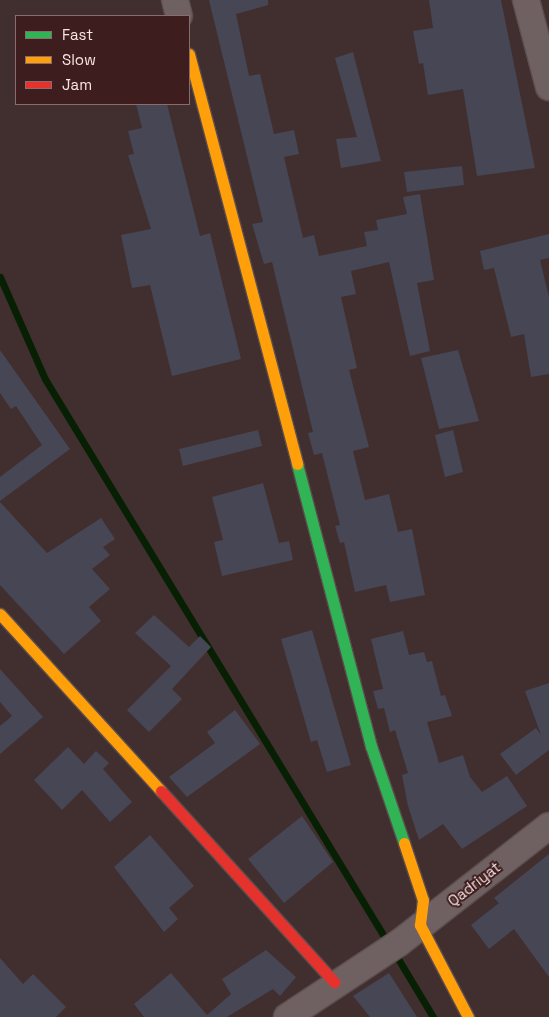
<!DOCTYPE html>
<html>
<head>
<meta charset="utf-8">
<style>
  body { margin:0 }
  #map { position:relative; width:549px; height:1017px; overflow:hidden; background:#412f2f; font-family:"Space Grotesk",sans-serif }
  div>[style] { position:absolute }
  .stream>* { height:7px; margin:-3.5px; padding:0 3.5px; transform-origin:3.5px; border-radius:3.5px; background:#072004 }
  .building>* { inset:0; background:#464654 }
  .roads { filter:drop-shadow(1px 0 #5d4d4d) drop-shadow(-1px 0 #5d4d4d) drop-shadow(0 1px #5d4d4d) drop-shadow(0 -1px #5d4d4d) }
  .street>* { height:26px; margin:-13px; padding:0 13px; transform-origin:13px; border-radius:13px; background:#6f6161 }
  .fast>* { height:11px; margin:-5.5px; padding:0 5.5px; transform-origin:5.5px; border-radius:5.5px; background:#30b455 }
  .slow>* { height:11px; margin:-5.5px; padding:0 5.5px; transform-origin:5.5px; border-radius:5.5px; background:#ff9f0a }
  .jam>* { height:11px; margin:-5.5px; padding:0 5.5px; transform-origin:5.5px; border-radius:5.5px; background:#e5322d }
  span { translate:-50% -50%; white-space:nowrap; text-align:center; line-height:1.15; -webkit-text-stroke:4px #3d1d1e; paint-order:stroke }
  .street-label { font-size:15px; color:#fbe4e4 }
  .legend { position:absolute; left:15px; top:15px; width:175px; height:90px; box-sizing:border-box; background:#3d1d1e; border:1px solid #896d6d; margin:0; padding:6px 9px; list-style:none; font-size:15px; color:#fbe4e4 }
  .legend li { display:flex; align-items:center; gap:10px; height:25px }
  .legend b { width:25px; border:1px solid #896d6d }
</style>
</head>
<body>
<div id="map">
  <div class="stream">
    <div style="left:0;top:277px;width:111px;rotate:66.2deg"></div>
    <div style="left:45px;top:379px;width:660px;rotate:58.69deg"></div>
    <div style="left:394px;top:952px;width:76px;rotate:59deg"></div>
  </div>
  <div class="building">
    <div style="clip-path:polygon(209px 0,268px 0,268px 5px,236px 14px,249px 76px,260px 74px,274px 134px,294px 130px,299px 154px,284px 157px,303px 238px,314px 235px,319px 256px,367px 246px,364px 232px,378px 230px,376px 220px,407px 214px,403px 197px,420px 194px,434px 280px,417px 283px,430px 351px,410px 356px,389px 262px,351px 271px,356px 294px,341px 297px,357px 368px,349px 370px,369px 447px,353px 451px,365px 500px,389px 494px,398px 532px,412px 529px,425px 595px,390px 602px,386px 585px,355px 592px,344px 542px,340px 543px,335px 526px,340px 525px,322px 453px,314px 455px,308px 433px,313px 432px,272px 262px,264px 264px,252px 224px,263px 222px)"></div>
    <div style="clip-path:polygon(429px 0,501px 0,535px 168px,477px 176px,463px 89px,428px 95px,423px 63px,419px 64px,413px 31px,433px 28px)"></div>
    <div style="clip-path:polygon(353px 52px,381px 161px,341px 168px,336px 139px,357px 137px,335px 58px)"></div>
    <div style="clip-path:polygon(136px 104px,167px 104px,200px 236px,210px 233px,241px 359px,172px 376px,150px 285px,132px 288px,121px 235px,151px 229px,128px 155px,134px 154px,128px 131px,142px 128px)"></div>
    <div style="clip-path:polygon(462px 166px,464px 185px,407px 192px,404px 172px)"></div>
    <div style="clip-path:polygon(549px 234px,549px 258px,540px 260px,549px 297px,549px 374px,531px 377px,524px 334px,511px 337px,494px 268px,484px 270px,480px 251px)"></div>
    <div style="clip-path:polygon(0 350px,70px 449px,0 501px,0 477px,42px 445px,16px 406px,11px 409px,0 393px)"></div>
    <div style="clip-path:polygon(458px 350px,479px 421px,439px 429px,421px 358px)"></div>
    <div style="clip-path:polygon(258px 430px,262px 446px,183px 466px,179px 449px)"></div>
    <div style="clip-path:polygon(453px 430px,463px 472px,445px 477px,435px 435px)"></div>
    <div style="clip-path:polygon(263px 483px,279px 543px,289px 541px,293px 560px,222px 576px,214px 542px,223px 540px,212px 497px)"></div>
    <div style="clip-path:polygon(0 502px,47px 553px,101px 518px,115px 539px,103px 547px,110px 555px,92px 569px,110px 589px,89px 607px,101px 621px,64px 654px,0 585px)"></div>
    <div style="clip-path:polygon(154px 615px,189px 647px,200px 636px,211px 647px,172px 689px,182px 699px,149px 732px,127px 710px,171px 666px,135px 633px)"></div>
    <div style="clip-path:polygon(312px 630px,351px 765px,327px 772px,317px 740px,311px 742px,281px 639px)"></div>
    <div style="clip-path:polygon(403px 631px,409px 655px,424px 652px,427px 662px,432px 661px,441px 696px,445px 695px,452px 716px,427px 722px,439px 763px,463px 755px,470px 777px,482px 792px,507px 776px,527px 806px,462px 849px,443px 824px,419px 840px,408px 806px,402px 775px,408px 773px,395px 730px,390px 732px,384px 708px,378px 709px,373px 691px,383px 689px,371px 639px)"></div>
    <div style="clip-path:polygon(0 669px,43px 717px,0 754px,0 726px,12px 716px,0 702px)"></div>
    <div style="clip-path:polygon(549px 683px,549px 750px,516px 775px,500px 754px,536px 728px,541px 735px,525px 691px)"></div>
    <div style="clip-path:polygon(235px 710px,260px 744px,187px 797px,169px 777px,215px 743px,207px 732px)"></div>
    <div style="clip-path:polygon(68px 747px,84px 764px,96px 751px,109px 763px,103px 769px,132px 802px,110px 822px,82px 790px,62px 810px,34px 780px)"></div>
    <div style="clip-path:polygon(302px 816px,333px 862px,284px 903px,248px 859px)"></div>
    <div style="clip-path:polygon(150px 835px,194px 886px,169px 908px,178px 919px,164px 932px,114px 867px)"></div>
    <div style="clip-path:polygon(549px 854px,549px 977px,514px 929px,489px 949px,471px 925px,499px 903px,494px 898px)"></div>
    <div style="clip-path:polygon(266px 950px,296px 977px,280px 996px,273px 989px,227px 1017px,144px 1017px,134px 1004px,171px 973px,207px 1015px,231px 994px,222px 979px)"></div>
    <div style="clip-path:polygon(0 958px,23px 984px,33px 974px,66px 1007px,56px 1017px,0 1017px)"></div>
    <div style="clip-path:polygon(389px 973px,417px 1017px,370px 1017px,353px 996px)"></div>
  </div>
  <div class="roads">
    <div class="street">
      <div style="left:175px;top:0;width:16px;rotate:76deg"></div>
      <div style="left:526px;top:0;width:90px;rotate:75.2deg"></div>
      <div style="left:287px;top:1017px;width:134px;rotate:-33.5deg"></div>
      <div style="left:399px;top:943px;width:190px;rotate:-38deg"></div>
    </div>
    <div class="fast">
      <div style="left:297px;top:464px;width:292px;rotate:75.3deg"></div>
      <div style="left:371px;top:746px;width:102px;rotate:71.2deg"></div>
    </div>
    <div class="slow">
      <div style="left:189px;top:54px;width:424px;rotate:75.2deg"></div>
      <div style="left:0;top:614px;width:239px;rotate:47.7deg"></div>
      <div style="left:404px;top:843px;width:60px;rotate:71.6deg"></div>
      <div style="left:423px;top:900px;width:25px;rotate:97deg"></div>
      <div style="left:420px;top:925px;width:104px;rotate:62.4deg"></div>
    </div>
    <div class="jam">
      <div style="left:161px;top:791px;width:258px;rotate:47.8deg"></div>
    </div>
  </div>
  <div class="street-label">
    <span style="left:474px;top:884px;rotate:-38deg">Qadriyat</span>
  </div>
  <ul class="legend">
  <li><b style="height:6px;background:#30b455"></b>Fast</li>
  <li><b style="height:6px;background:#ff9f0a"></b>Slow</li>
  <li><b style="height:6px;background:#e5322d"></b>Jam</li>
  </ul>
</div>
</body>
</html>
